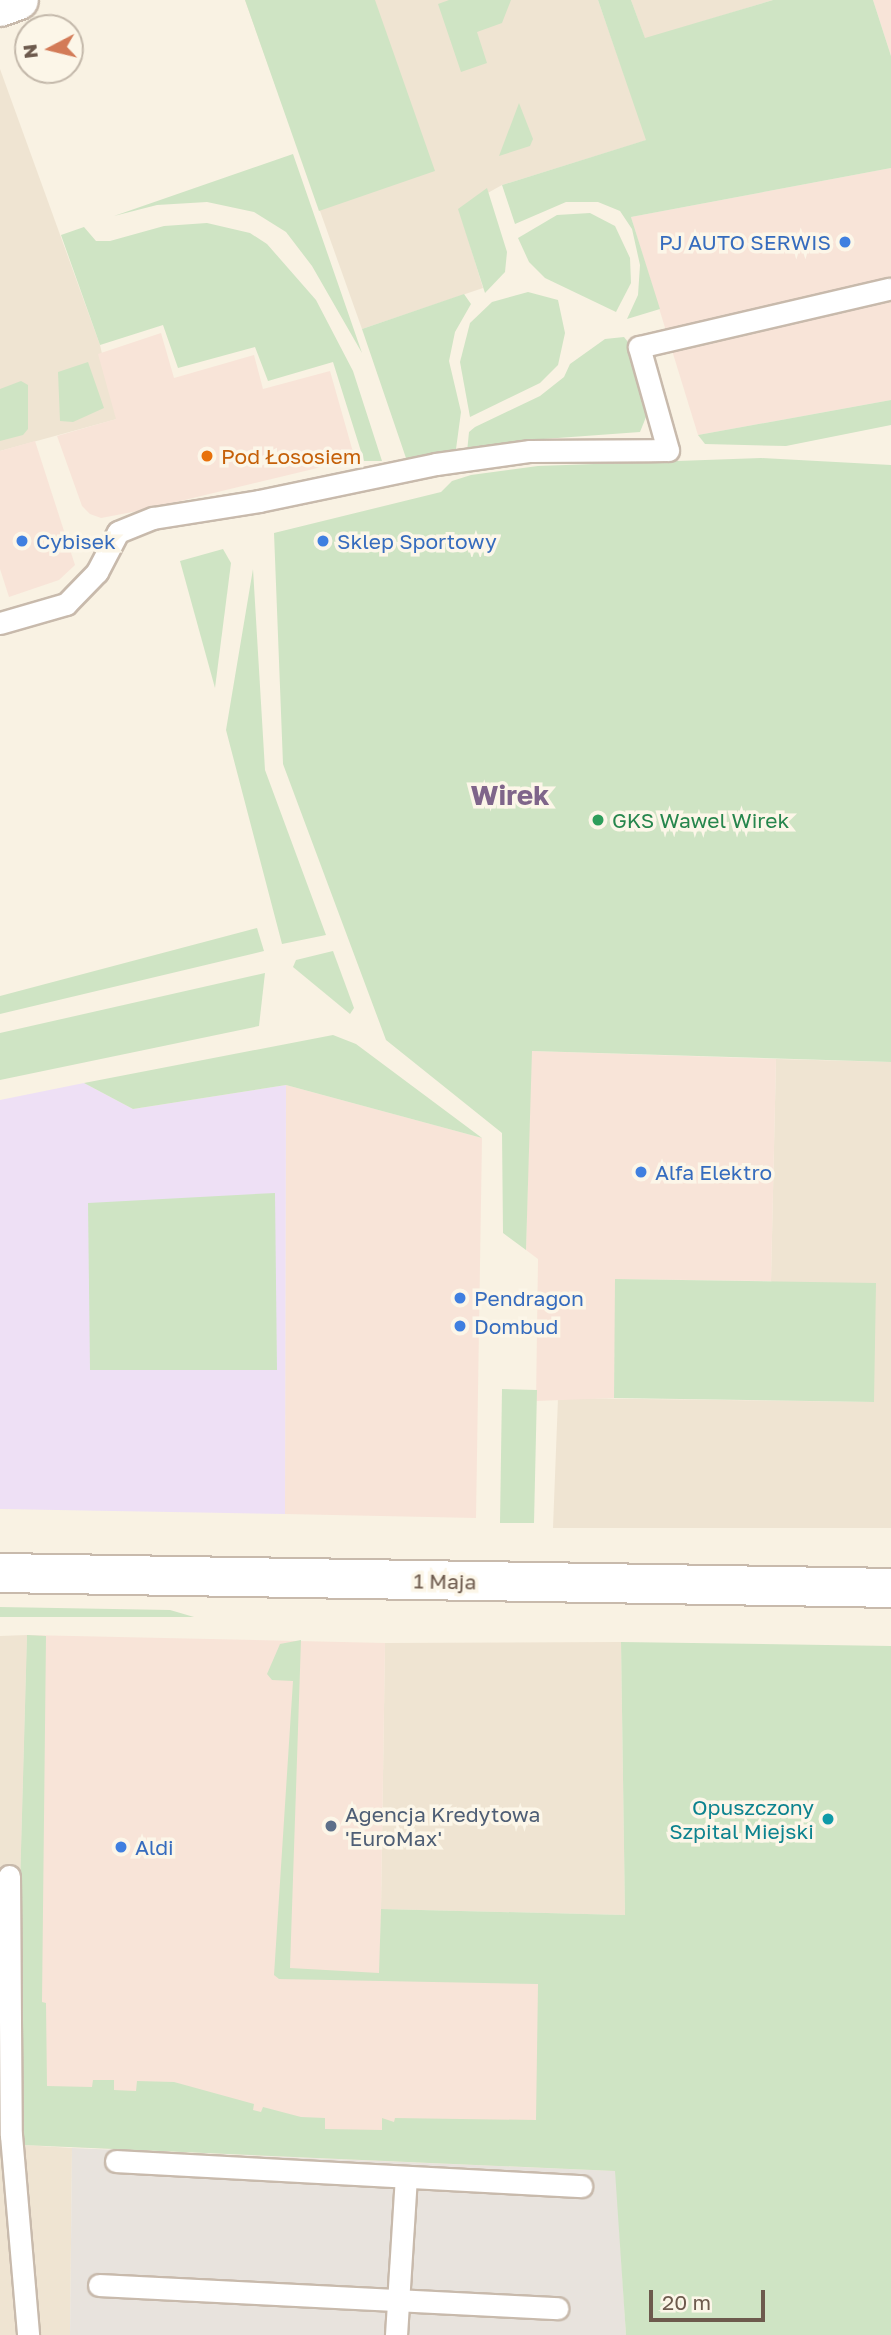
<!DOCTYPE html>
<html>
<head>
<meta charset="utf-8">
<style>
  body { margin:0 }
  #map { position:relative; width:891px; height:2335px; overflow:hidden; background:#f9f2e3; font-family:"Golos Text",sans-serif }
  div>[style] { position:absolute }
  .residential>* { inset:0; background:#efe4d2 }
  .commercial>* { inset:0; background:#f8e4d8 }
  .industrial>* { inset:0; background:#e8e3dd }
  .education>* { inset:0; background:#eee0f5 }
  .green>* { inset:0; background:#cfe4c4 }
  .roads { filter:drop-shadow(2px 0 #c8baac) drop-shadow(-2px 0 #c8baac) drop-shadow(0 2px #c8baac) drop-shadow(0 -2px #c8baac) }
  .service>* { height:21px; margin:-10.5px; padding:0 10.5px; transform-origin:10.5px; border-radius:10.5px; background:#fff }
  .minor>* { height:38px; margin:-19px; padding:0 19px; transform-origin:19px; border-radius:19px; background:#fff }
  .tertiary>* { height:38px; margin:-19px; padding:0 19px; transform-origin:19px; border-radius:19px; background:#fff }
  .dots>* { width:19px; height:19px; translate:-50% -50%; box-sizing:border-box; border:4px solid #fcf6e8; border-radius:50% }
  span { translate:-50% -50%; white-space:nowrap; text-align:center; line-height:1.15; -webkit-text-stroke:7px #fcf6e8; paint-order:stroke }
  .shop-label { font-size:21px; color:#366cbe }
  .right { translate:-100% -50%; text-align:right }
  .left { translate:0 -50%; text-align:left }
  .food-label { font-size:21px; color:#c56008 }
  .leisure-label { font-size:21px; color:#27864d }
  .street-label { font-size:21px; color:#6d5a4d }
  .culture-label { font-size:21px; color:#0d838f }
  .service-label { font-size:21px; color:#4e5e75 }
  .district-label { font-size:28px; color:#7f658a; font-weight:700 }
  .north { position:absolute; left:14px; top:14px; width:70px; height:70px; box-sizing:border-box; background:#fcf6e8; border:2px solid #c3b8aa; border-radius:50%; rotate:263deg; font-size:19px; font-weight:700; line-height:28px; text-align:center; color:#6d5a4d }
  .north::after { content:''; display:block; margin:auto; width:24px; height:32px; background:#d37b57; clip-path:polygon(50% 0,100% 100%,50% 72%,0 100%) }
  .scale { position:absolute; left:649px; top:2290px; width:116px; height:32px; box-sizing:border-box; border:4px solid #6d5a4d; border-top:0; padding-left:9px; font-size:21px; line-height:24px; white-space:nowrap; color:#6d5a4d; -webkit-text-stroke:5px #fcf6e8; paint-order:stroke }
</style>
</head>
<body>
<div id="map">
  <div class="residential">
    <div style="clip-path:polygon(245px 0,598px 0,647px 140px,502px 185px,459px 209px,483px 288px,362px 329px)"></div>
    <div style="clip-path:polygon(631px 0,773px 0,645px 39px)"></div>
    <div style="clip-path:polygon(0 69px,100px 345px,117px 419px,0 451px)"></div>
    <div style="clip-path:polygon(776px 1059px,891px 1062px,891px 1528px,553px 1528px,558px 1398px,874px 1402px,771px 1281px)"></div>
    <div style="clip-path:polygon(27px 1635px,18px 1958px,23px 2145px,72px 2148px,70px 2335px,0 2335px,0 1636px)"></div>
    <div style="clip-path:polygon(621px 1642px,625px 1915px,381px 1909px,385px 1643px)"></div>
  </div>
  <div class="commercial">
    <div style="clip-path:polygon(873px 0,891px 0,891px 56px)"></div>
    <div style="clip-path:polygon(891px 168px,891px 400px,698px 435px,631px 217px)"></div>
    <div style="clip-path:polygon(161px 333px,174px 378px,254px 355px,263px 389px,330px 371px,355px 459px,143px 510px,101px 518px,90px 514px,82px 506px,57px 436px,116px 419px,98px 354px)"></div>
    <div style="clip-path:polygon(35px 441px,75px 565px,59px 580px,9px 597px,0 569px,0 451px)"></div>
    <div style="clip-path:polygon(531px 1051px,776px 1059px,771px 1281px,616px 1279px,614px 1398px,536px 1401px,538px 1259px,526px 1250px)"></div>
    <div style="clip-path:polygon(286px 1085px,482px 1138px,476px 1518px,285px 1514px)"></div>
    <div style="clip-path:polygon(27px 1635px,385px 1643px,380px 1972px,620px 1973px,616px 2171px,23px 2145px,18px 1958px)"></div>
  </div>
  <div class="industrial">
    <div style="clip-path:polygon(72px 2148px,616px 2171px,626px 2335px,70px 2335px)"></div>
  </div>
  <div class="education">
    <div style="clip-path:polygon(84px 1083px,133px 1109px,286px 1085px,285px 1514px,0 1509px,0 1100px)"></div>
  </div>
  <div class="green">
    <div style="clip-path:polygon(245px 0,375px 0,435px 171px,319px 211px)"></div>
    <div style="clip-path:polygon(449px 0,511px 0,502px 23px,477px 32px,487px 63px,461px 72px,438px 4px)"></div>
    <div style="clip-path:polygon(598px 0,631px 0,645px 38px,773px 0,873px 0,891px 56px,891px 168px,631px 217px,660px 309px,627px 319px,638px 295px,640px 265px,632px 229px,620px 211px,598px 202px,566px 202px,515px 224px,502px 185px,646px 140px)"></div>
    <div style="clip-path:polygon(519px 103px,533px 139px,530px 146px,499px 156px)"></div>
    <div style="clip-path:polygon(293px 154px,362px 353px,312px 266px,286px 232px,254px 212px,207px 202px,157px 205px,114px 216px)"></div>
    <div style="clip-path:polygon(487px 188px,507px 252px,505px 272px,485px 293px,458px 209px)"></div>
    <div style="clip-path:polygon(590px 213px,615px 226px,630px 258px,631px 283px,616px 312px,545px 278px,529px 262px,518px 238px,557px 215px)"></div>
    <div style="clip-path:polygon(207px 223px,250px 233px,267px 244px,316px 300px,353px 371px,382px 461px,364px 461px,333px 362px,268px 381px,255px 347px,178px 368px,163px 325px,100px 345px,61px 235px,84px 227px,96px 241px,110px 241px,164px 226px)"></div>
    <div style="clip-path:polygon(528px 292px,558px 300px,565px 333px,558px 365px,540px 383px,470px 417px,460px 362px,470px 323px,492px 302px)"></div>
    <div style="clip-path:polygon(464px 294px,471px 304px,455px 332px,449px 361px,461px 412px,456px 449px,407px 461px,362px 329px)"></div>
    <div style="clip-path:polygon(624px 337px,632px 347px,648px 412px,640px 432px,530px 440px,467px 452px,469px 432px,475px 427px,540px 396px,564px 377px,570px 364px,605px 339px)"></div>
    <div style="clip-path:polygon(88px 362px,104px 408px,73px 422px,60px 421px,58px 372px)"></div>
    <div style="clip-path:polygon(21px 381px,28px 385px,28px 429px,23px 435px,0 441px,0 389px)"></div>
    <div style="clip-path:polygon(891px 400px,891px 425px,786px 446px,705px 444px,698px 435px)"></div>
    <div style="clip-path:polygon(761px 458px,891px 465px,891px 1062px,532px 1051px,526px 1250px,503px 1233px,502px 1133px,386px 1040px,283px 764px,274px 533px,441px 492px,452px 481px,471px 475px,538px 466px)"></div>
    <div style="clip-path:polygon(223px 549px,231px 563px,215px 688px,180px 561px)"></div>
    <div style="clip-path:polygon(253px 569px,265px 770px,326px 935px,282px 944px,226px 730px)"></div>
    <div style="clip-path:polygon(257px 928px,264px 951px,0 1014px,0 996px)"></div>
    <div style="clip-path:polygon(333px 951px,354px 1008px,350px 1014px,293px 967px,296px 960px)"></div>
    <div style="clip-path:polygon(265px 973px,259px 1026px,0 1080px,0 1033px)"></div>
    <div style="clip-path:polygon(333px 1035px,356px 1044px,482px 1138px,286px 1085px,133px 1109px,84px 1083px)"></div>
    <div style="clip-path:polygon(275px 1193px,277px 1370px,90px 1370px,88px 1203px)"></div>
    <div style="clip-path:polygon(615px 1279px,876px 1283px,874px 1402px,614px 1398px)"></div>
    <div style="clip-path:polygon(502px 1389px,537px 1390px,534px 1523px,500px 1523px)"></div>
    <div style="clip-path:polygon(0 1607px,170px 1610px,194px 1617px,0 1617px)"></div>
    <div style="clip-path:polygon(27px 1635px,46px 1636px,42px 2002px,46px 2003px,47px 2086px,92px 2087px,93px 2080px,114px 2080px,114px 2090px,136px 2091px,137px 2081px,174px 2082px,254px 2104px,253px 2110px,261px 2112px,263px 2107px,301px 2117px,325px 2118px,325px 2129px,382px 2130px,382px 2118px,394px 2122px,395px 2118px,536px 2120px,538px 1984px,279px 1979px,274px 1975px,293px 1681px,272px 1680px,267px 1674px,280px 1644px,301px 1640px,290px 1968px,379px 1973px,381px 1909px,625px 1915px,621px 1642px,891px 1646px,891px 2335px,626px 2335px,615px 2171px,23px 2145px,18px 1958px)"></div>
  </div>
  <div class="roads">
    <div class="service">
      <div style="left:0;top:623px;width:69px;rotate:-16.1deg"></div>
      <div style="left:66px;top:604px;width:45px;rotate:-45.9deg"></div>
      <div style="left:97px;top:572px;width:45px;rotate:-62.3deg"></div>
      <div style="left:118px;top:532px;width:38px;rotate:-22deg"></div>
      <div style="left:153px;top:518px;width:107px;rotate:-9.1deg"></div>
      <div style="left:259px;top:501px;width:181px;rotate:-11.8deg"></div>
      <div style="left:436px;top:464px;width:95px;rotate:-7.9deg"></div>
      <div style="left:530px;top:451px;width:138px;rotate:-0.4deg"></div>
      <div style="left:668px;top:450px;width:107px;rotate:-105.7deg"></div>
      <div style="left:639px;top:347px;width:257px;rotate:-13.1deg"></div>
      <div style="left:9px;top:1876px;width:259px;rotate:89.6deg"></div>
      <div style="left:11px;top:2135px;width:201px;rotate:85.1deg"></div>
      <div style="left:116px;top:2161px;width:466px;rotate:3.1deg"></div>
      <div style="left:99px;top:2285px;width:459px;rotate:2.9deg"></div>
      <div style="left:396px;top:2335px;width:158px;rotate:-86.4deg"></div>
    </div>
    <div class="minor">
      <div style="left:0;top:7px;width:20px;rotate:-20deg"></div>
    </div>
    <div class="tertiary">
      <div style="left:0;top:1573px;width:891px;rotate:0.96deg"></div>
    </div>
  </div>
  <div class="dots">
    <div style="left:845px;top:242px;background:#3f7fe0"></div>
    <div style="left:207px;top:456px;background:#e8710a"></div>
    <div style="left:22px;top:541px;background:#3f7fe0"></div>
    <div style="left:323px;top:541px;background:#3f7fe0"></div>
    <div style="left:598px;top:820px;background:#2e9e5b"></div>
    <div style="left:641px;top:1172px;background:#3f7fe0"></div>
    <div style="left:460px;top:1298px;background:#3f7fe0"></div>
    <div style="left:460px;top:1326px;background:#3f7fe0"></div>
    <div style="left:828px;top:1819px;background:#0f9aa8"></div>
    <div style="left:331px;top:1826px;background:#5c6f8a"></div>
    <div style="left:121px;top:1847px;background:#3f7fe0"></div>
  </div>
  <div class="shop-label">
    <span class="right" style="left:831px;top:242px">PJ AUTO SERWIS</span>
    <span class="left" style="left:36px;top:541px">Cybisek</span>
    <span class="left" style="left:337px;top:541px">Sklep Sportowy</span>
    <span class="left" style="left:655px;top:1172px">Alfa Elektro</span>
    <span class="left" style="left:474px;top:1298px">Pendragon</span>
    <span class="left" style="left:474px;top:1326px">Dombud</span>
    <span class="left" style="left:135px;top:1847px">Aldi</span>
  </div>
  <div class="food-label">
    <span class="left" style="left:221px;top:456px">Pod Łososiem</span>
  </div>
  <div class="leisure-label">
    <span class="left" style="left:612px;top:820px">GKS Wawel Wirek</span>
  </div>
  <div class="street-label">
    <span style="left:445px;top:1581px;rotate:1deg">1 Maja</span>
  </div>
  <div class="culture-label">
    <span class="right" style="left:814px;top:1819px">Opuszczony<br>Szpital Miejski</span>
  </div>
  <div class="service-label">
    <span class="left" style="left:345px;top:1826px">Agencja Kredytowa<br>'EuroMax'</span>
  </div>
  <div class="district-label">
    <span style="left:510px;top:795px">Wirek</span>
  </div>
  <div class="north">N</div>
  <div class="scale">20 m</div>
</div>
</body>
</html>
